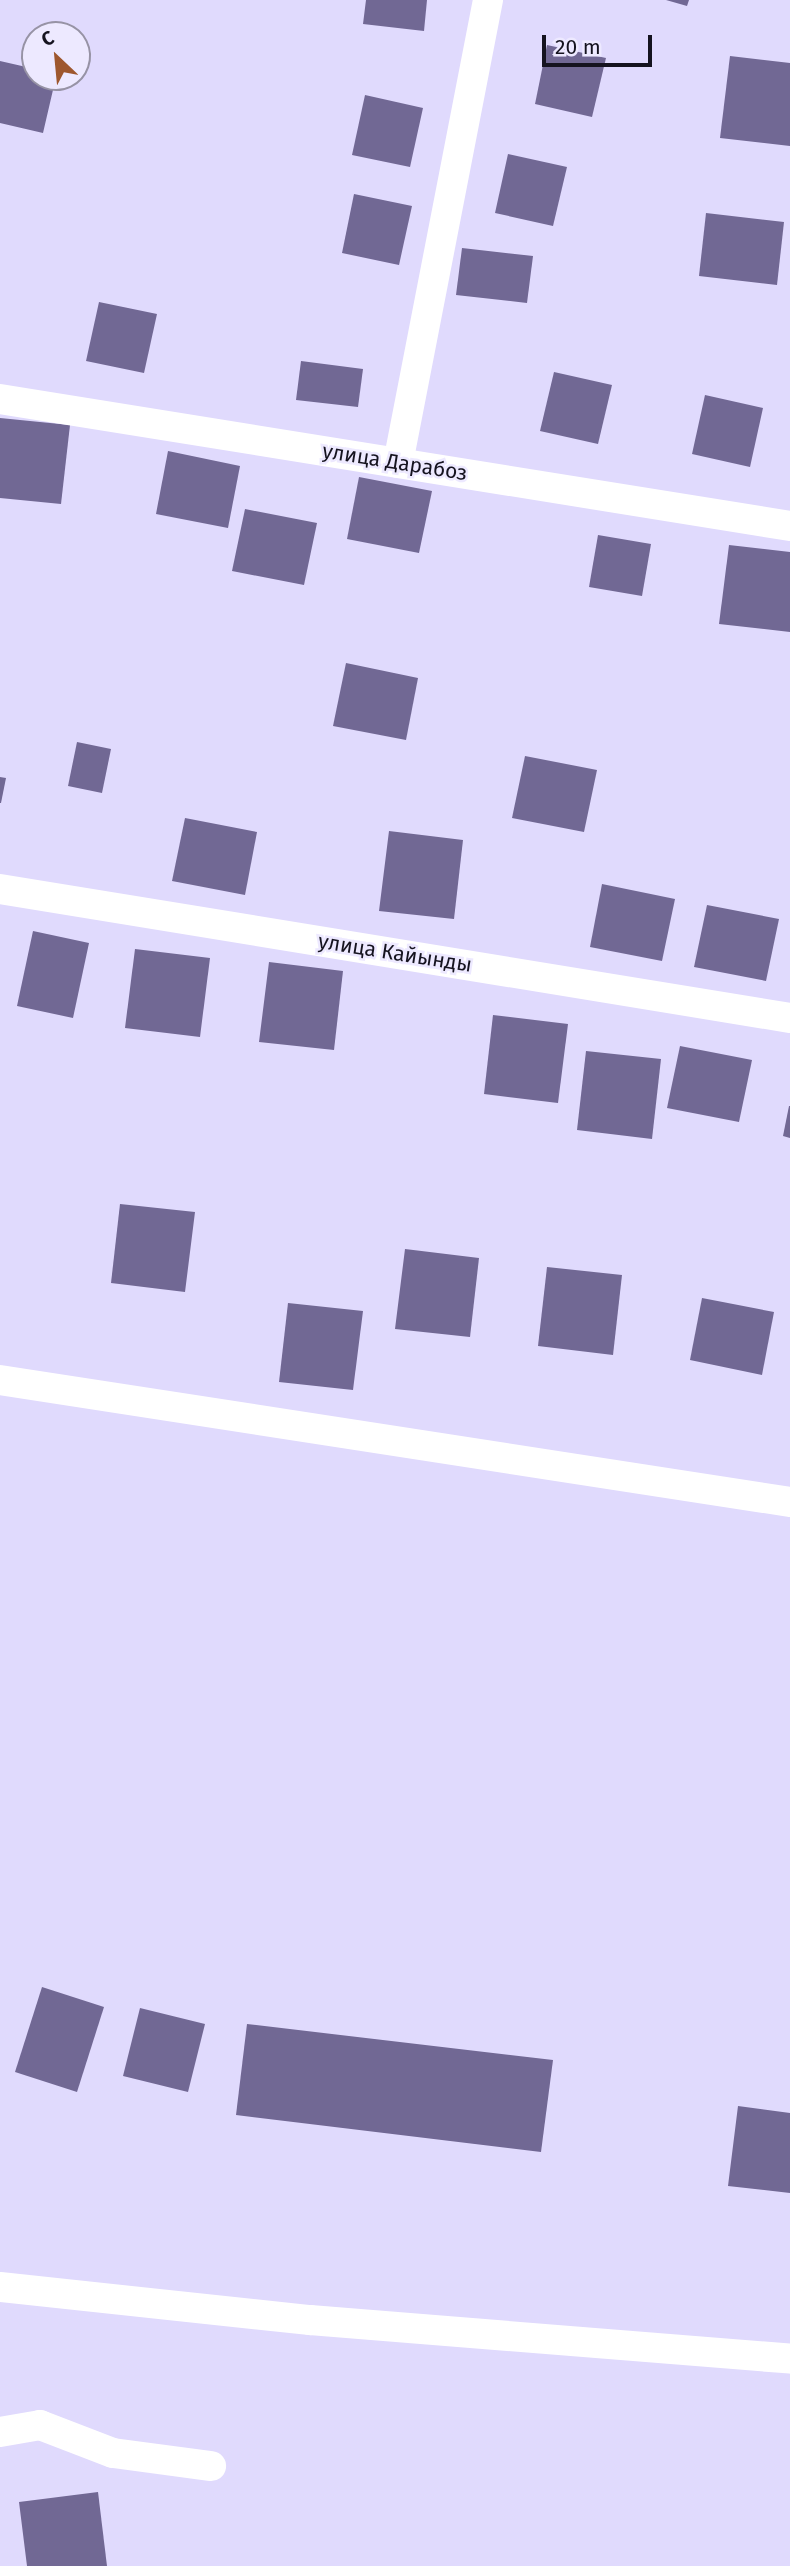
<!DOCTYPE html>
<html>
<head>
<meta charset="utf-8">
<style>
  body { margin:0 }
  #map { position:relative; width:790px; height:2566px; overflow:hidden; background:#e0dafd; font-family:"Fira Sans",sans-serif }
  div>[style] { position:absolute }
  .building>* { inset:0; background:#716894 }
  .minor>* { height:30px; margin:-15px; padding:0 15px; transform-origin:15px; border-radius:15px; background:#fff }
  span { translate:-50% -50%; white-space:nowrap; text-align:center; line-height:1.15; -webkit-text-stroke:5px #ede9ff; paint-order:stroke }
  .street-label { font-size:21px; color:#15131f }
  .north { position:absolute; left:21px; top:21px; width:70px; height:70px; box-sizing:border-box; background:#ede9ff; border:2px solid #9793a5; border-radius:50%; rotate:334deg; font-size:19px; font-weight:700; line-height:28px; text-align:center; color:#15131f }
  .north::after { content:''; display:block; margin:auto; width:24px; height:32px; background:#9e572e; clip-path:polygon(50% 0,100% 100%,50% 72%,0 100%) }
  .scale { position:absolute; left:542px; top:35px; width:110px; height:32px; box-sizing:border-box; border:4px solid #15131f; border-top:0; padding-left:9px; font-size:21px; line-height:24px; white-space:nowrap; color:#15131f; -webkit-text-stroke:5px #ede9ff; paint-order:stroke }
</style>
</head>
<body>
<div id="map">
  <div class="building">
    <div style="clip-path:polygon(366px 0,427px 0,424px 31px,363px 24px)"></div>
    <div style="clip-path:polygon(666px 0,689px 0,687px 6px)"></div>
    <div style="clip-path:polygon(547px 45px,606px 58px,592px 117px,535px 104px)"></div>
    <div style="clip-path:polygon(730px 56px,790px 63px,790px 146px,720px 138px)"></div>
    <div style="clip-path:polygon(0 61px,35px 69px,35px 77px,56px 77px,43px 133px,0 123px)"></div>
    <div style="clip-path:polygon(365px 95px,423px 108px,410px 167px,352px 155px)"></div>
    <div style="clip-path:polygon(508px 154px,567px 167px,553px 226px,495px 213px)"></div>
    <div style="clip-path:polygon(354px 194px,412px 206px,399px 265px,342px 253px)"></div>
    <div style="clip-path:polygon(706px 213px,784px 222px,777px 285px,699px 276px)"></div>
    <div style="clip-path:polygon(462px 248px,533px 256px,527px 303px,456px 295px)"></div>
    <div style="clip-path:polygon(99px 302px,157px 314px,144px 373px,86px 361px)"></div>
    <div style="clip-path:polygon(301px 361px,363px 369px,358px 407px,296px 400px)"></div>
    <div style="clip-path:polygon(554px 372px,612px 385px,598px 444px,540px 431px)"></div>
    <div style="clip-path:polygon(705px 395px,763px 408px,750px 467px,692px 454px)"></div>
    <div style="clip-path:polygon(0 418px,70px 425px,61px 504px,0 498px)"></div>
    <div style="clip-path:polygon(168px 451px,240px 466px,228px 528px,156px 514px)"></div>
    <div style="clip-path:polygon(359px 477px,432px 491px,419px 553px,347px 539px)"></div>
    <div style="clip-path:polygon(245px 509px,317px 523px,304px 585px,232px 571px)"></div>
    <div style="clip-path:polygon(598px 535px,651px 544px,642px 596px,589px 587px)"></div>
    <div style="clip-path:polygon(729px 545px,790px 552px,790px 632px,719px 624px)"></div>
    <div style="clip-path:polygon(346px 663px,418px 678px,406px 740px,333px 726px)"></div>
    <div style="clip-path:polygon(77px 742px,111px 749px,102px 793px,68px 786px)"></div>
    <div style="clip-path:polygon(525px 756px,597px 770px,584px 832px,512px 818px)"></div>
    <div style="clip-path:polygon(0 777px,6px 778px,1px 803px,0 803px)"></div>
    <div style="clip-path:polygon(185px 818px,257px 832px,245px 895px,172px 881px)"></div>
    <div style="clip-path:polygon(389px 831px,463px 840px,454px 919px,379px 911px)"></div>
    <div style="clip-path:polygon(602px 884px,675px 899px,662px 961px,590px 947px)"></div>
    <div style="clip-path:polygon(707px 905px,779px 919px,766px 981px,694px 967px)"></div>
    <div style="clip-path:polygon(33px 931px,89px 943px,73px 1018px,17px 1006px)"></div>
    <div style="clip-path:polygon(135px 949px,210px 958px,200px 1037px,125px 1028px)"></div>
    <div style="clip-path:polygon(269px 962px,343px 971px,334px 1050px,259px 1042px)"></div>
    <div style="clip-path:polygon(493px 1015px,568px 1024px,558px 1103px,484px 1094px)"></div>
    <div style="clip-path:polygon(680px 1046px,752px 1060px,739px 1122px,667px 1108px)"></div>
    <div style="clip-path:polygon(586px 1051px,661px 1059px,652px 1139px,577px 1130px)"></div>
    <div style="clip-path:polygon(789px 1106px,790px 1106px,790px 1138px,783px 1136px)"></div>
    <div style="clip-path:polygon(120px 1204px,195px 1212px,185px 1292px,111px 1283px)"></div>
    <div style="clip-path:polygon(405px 1249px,479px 1258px,470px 1337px,395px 1329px)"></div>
    <div style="clip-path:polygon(547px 1267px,622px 1275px,613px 1355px,538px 1346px)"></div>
    <div style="clip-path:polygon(702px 1298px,774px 1312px,762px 1375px,690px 1360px)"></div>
    <div style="clip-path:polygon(288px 1303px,363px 1311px,353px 1390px,279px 1382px)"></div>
    <div style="clip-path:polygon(42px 1987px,104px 2007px,77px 2092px,15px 2072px)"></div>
    <div style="clip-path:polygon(140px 2008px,205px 2024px,188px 2092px,123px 2076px)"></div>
    <div style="clip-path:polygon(247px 2024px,553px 2060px,541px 2152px,236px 2115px)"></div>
    <div style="clip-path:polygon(738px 2106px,790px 2113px,790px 2193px,728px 2186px)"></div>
    <div style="clip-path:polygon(98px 2492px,107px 2566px,27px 2566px,19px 2502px)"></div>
  </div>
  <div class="minor">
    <div style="left:0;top:399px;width:800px;rotate:9.13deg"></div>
    <div style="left:398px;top:463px;width:472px;rotate:-79deg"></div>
    <div style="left:0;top:889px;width:800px;rotate:9.27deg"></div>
    <div style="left:0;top:1380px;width:799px;rotate:8.78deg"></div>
    <div style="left:0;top:2287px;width:312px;rotate:6.1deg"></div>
    <div style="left:310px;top:2320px;width:482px;rotate:4.6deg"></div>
    <div style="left:0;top:2432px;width:41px;rotate:-9.9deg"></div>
    <div style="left:40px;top:2425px;width:78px;rotate:21deg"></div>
    <div style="left:113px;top:2453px;width:99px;rotate:7.6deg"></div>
  </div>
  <div class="street-label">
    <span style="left:395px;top:462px;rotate:9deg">улица Дарабоз</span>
    <span style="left:395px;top:953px;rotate:9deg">улица Кайынды</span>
  </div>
  <div class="north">С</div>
  <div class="scale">20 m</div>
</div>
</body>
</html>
